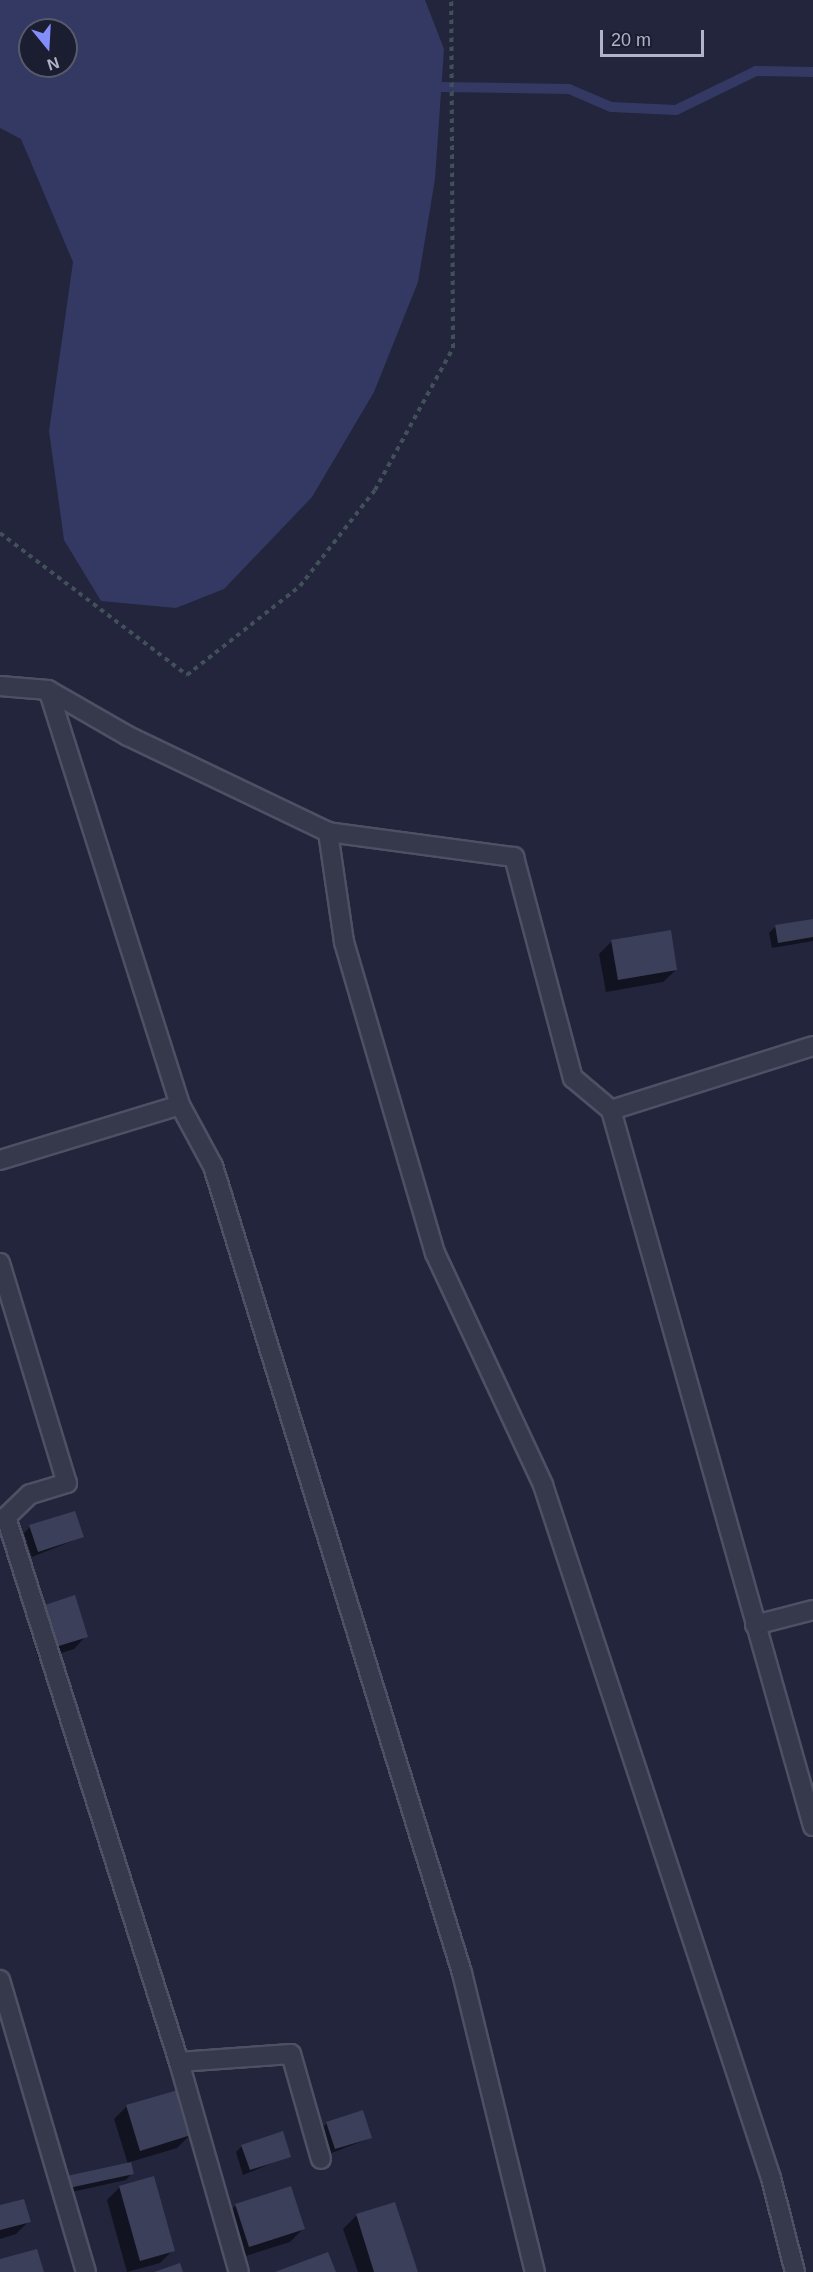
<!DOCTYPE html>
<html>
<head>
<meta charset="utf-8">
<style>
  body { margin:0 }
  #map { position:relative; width:813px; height:2272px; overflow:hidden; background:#22253c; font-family:Arial,sans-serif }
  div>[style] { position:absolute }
  .water>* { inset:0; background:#333962 }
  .shadow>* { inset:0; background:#0007 }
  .stream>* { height:10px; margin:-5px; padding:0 5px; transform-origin:5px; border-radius:5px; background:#333962 }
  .building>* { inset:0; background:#3c3f5a }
  .path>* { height:4px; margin-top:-2px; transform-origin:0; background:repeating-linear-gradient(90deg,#42505a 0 4.5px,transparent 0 9px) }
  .roads { filter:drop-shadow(2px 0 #4e5064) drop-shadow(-2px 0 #4e5064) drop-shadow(0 2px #4e5064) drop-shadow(0 -2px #4e5064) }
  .minor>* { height:18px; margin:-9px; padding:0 9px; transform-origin:9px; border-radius:9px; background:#36384c }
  span { translate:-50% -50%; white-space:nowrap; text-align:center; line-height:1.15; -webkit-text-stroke:4.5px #1b1e31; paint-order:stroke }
  .north { position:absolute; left:18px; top:18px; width:60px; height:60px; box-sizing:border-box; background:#1b1e31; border:2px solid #575a6d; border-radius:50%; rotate:162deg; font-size:16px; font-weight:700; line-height:24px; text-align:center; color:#b1b3c8 }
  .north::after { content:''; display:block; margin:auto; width:21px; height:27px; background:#848efa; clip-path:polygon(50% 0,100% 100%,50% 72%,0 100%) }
  .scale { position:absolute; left:600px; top:30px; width:104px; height:27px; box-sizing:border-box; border:3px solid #b1b3c8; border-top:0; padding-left:8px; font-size:18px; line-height:21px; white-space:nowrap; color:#b1b3c8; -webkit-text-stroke:4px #1b1e31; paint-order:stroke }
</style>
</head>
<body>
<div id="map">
  <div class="water">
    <div style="clip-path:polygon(evenodd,0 0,425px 0,444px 49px,435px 179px,418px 282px,374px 392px,312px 497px,224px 589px,176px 608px,101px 601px,64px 540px,49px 431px,73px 262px,21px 139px,0 128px,0 0,30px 30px,66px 30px,66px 66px,30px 66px,30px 30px)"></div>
  </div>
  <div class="shadow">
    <div style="clip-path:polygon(813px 920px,813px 941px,772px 948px,769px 933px,776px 926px)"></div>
    <div style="clip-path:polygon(612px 941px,676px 970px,663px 982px,606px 992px,599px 954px)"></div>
    <div style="clip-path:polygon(30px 1527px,82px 1537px,32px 1557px,24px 1533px)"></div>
    <div style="clip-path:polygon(39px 1608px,86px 1636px,74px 1649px,39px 1660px,27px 1621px)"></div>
    <div style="clip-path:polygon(127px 2106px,190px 2135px,177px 2148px,130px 2162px,132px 2173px,126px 2180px,58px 2195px,56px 2184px,128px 2164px,114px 2119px)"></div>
    <div style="clip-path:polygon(327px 2123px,370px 2138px,329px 2154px,321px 2129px)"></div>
    <div style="clip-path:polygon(242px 2146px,289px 2156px,243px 2175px,236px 2152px)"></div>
    <div style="clip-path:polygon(120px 2187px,173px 2250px,160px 2263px,127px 2272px,107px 2200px)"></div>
    <div style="clip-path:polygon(394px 2204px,416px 2272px,358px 2272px,343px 2229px,356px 2216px)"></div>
    <div style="clip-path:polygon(236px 2205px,303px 2229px,290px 2242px,236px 2259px,223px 2218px)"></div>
    <div style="clip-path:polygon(0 2207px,29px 2221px,16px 2234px,0 2239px)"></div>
  </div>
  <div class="stream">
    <div style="left:442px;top:87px;width:127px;rotate:0.9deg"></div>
    <div style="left:569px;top:89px;width:46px;rotate:23.2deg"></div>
    <div style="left:611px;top:107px;width:65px;rotate:2.6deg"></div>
    <div style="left:676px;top:110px;width:89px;rotate:-26deg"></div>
    <div style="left:756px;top:71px;width:57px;rotate:1deg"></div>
  </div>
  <div class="building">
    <div style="clip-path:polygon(813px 919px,813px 937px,778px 943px,775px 925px)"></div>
    <div style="clip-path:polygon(671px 930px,677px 970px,618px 980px,611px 940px)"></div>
    <div style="clip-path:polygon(75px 1511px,84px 1537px,38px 1552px,29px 1525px)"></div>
    <div style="clip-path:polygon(75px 1595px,88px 1637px,52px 1648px,39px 1607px)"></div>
    <div style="clip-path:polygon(178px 2090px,191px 2135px,140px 2151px,126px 2105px)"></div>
    <div style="clip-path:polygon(363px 2110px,372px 2138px,335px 2149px,326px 2122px)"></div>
    <div style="clip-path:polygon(283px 2131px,291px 2157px,250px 2170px,241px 2145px)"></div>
    <div style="clip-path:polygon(131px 2162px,134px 2174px,64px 2189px,62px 2177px)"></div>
    <div style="clip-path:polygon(154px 2176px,175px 2251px,140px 2261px,119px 2186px)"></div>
    <div style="clip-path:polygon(291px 2186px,305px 2229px,249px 2247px,235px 2204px)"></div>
    <div style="clip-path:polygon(24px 2199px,31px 2222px,0 2230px,0 2205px)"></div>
    <div style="clip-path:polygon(395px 2202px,418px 2272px,374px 2272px,356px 2214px)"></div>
    <div style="clip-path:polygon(37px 2249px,44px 2272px,0 2272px,0 2259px)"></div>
    <div style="clip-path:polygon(328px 2252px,336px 2272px,275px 2272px)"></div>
    <div style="clip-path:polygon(180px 2263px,183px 2272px,154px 2272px)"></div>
  </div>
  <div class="path">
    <div style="left:0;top:533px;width:235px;rotate:37.2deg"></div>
    <div style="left:187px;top:675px;width:144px;rotate:-38.2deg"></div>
    <div style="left:300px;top:586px;width:122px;rotate:-52deg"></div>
    <div style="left:375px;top:490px;width:162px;rotate:-61.2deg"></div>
    <div style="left:453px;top:348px;width:348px;rotate:-90.3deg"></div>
  </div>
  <div class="roads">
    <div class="minor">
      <div style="left:0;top:686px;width:48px;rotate:4.8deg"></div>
      <div style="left:48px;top:690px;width:92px;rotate:29.9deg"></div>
      <div style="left:128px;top:736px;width:222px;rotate:25.6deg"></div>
      <div style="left:328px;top:832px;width:188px;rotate:7.7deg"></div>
      <div style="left:514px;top:857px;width:229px;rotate:75.1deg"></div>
      <div style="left:573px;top:1078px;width:50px;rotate:40.1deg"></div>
      <div style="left:328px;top:832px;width:111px;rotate:81.7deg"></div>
      <div style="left:344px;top:942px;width:324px;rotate:73.7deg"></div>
      <div style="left:435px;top:1253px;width:256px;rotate:65deg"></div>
      <div style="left:543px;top:1485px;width:730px;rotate:71.79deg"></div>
      <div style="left:771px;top:2178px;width:97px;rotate:75.7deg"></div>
      <div style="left:813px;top:1046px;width:212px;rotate:162.4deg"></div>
      <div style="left:611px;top:1110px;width:744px;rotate:74.25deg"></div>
      <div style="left:180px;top:1105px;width:69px;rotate:61.6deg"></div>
      <div style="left:213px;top:1166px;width:845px;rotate:72.85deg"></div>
      <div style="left:462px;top:1973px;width:308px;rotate:76.3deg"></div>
      <div style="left:0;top:1160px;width:188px;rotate:-17deg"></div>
      <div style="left:180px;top:1105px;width:435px;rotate:-107.6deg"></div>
      <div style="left:0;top:1263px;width:230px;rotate:73.1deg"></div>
      <div style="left:67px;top:1483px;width:39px;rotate:163deg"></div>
      <div style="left:30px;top:1494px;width:33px;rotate:136deg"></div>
      <div style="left:6px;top:1517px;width:572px;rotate:72.39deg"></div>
      <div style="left:179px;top:2062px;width:218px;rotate:74.1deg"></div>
      <div style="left:755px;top:1625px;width:60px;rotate:-14.5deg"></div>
      <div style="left:0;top:1980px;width:304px;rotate:73.6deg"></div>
      <div style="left:179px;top:2062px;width:112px;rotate:-4.1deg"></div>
      <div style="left:291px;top:2054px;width:109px;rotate:74.1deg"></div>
    </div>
  </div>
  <div class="north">N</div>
  <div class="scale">20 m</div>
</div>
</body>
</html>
